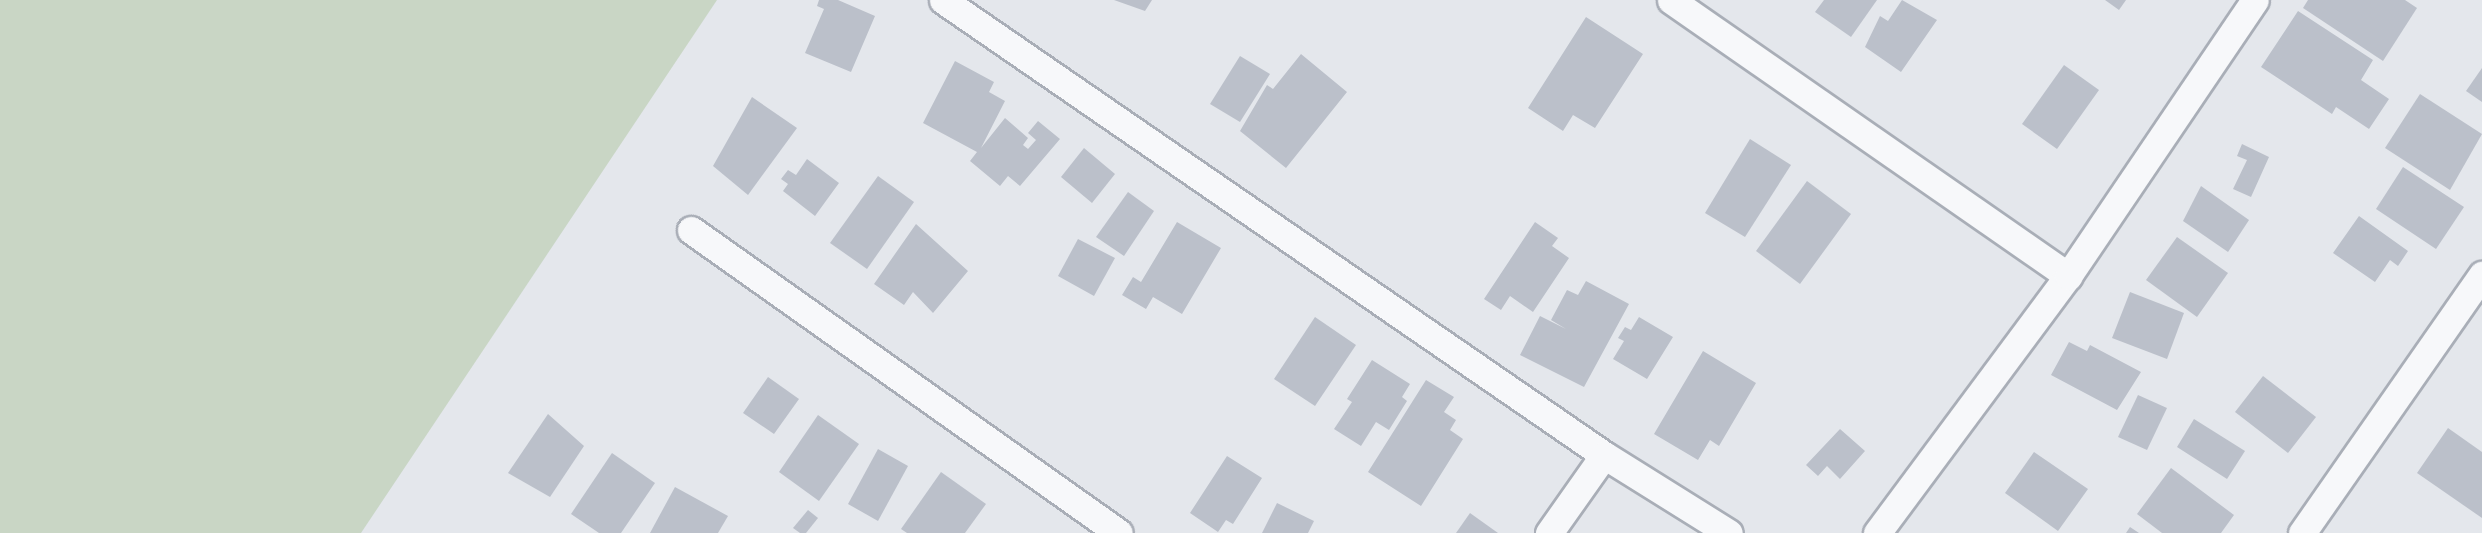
<!DOCTYPE html>
<html>
<head>
<meta charset="utf-8">
<style>
  body { margin:0 }
  #map { position:relative; width:2482px; height:533px; overflow:hidden; background:#e4e7ec; font-family:Montserrat,sans-serif }
  div>[style] { position:absolute }
  .green>* { inset:0; background:#c9d6c5 }
  .building>* { inset:0; background:#bbc0ca }
  .roads { filter:drop-shadow(2px 0 #a9aeb7) drop-shadow(-2px 0 #a9aeb7) drop-shadow(0 2px #a9aeb7) drop-shadow(0 -2px #a9aeb7) }
  .minor>* { height:27px; margin:-13.5px; padding:0 13.5px; transform-origin:13.5px; border-radius:13.5px; background:#f7f8fa }
  span { translate:-50% -50%; white-space:nowrap; text-align:center; line-height:1.15; -webkit-text-stroke:4.5px #f4f6f9; paint-order:stroke }
</style>
</head>
<body>
<div id="map">
  <div class="green">
    <div style="clip-path:polygon(0 0,717px 0,361px 533px,0 533px)"></div>
  </div>
  <div class="building">
    <div style="clip-path:polygon(819px 0,838px 0,875px 16px,851px 72px,805px 53px,824px 9px,817px 6px)"></div>
    <div style="clip-path:polygon(1114px 0,1152px 0,1145px 11px)"></div>
    <div style="clip-path:polygon(1824px 0,1877px 0,1851px 37px,1815px 12px)"></div>
    <div style="clip-path:polygon(1902px 0,1937px 20px,1901px 72px,1865px 47px,1880px 16px,1888px 21px)"></div>
    <div style="clip-path:polygon(2105px 0,2126px 0,2119px 10px)"></div>
    <div style="clip-path:polygon(2308px 0,2405px 0,2417px 8px,2383px 61px,2303px 8px)"></div>
    <div style="clip-path:polygon(2298px 11px,2373px 60px,2361px 80px,2389px 99px,2369px 129px,2336px 107px,2332px 114px,2261px 67px)"></div>
    <div style="clip-path:polygon(1586px 17px,1643px 54px,1595px 128px,1573px 115px,1563px 131px,1528px 108px)"></div>
    <div style="clip-path:polygon(1301px 54px,1347px 92px,1286px 168px,1240px 131px,1267px 85px,1273px 89px)"></div>
    <div style="clip-path:polygon(1240px 56px,1270px 74px,1240px 122px,1210px 104px)"></div>
    <div style="clip-path:polygon(955px 61px,994px 82px,989px 92px,1005px 101px,981px 148px,1005px 118px,1028px 138px,1023px 145px,1028px 149px,1036px 140px,1028px 133px,1038px 121px,1060px 139px,1020px 186px,1008px 176px,1000px 186px,970px 161px,977px 152px,923px 123px)"></div>
    <div style="clip-path:polygon(2064px 65px,2099px 90px,2057px 149px,2022px 124px)"></div>
    <div style="clip-path:polygon(2482px 68px,2482px 102px,2466px 91px)"></div>
    <div style="clip-path:polygon(2420px 94px,2482px 134px,2450px 190px,2385px 148px)"></div>
    <div style="clip-path:polygon(752px 97px,797px 128px,748px 195px,713px 166px)"></div>
    <div style="clip-path:polygon(1750px 139px,1791px 165px,1745px 237px,1705px 213px)"></div>
    <div style="clip-path:polygon(2242px 144px,2269px 157px,2251px 197px,2233px 189px,2247px 160px,2237px 156px)"></div>
    <div style="clip-path:polygon(1084px 148px,1115px 174px,1092px 203px,1061px 177px)"></div>
    <div style="clip-path:polygon(807px 159px,839px 183px,815px 216px,783px 191px,788px 184px,781px 179px,788px 170px,796px 175px)"></div>
    <div style="clip-path:polygon(2403px 167px,2464px 207px,2436px 249px,2376px 209px)"></div>
    <div style="clip-path:polygon(878px 176px,914px 202px,867px 269px,830px 243px)"></div>
    <div style="clip-path:polygon(1807px 181px,1851px 214px,1800px 284px,1756px 251px)"></div>
    <div style="clip-path:polygon(2201px 186px,2249px 220px,2228px 252px,2183px 221px)"></div>
    <div style="clip-path:polygon(1128px 192px,1154px 211px,1124px 256px,1096px 237px)"></div>
    <div style="clip-path:polygon(2359px 216px,2408px 251px,2398px 266px,2390px 260px,2375px 282px,2333px 253px)"></div>
    <div style="clip-path:polygon(1177px 222px,1221px 248px,1182px 314px,1153px 297px,1146px 309px,1122px 295px,1133px 277px,1141px 282px)"></div>
    <div style="clip-path:polygon(1535px 222px,1558px 238px,1552px 246px,1569px 258px,1533px 312px,1510px 296px,1501px 310px,1484px 299px)"></div>
    <div style="clip-path:polygon(916px 224px,968px 271px,933px 313px,913px 292px,904px 305px,874px 284px)"></div>
    <div style="clip-path:polygon(2177px 237px,2228px 273px,2197px 317px,2146px 280px)"></div>
    <div style="clip-path:polygon(1078px 239px,1115px 258px,1094px 296px,1058px 276px)"></div>
    <div style="clip-path:polygon(1586px 281px,1629px 304px,1584px 387px,1520px 355px,1540px 316px,1566px 329px,1551px 320px,1567px 290px,1578px 295px)"></div>
    <div style="clip-path:polygon(2130px 292px,2184px 313px,2167px 359px,2112px 338px)"></div>
    <div style="clip-path:polygon(1315px 317px,1356px 345px,1315px 406px,1274px 379px)"></div>
    <div style="clip-path:polygon(1639px 317px,1673px 337px,1647px 379px,1613px 359px,1624px 341px,1618px 338px,1625px 327px,1631px 330px)"></div>
    <div style="clip-path:polygon(2069px 342px,2087px 351px,2090px 345px,2141px 372px,2117px 410px,2051px 375px)"></div>
    <div style="clip-path:polygon(1703px 351px,1756px 383px,1719px 446px,1710px 440px,1698px 460px,1654px 434px)"></div>
    <div style="clip-path:polygon(1372px 360px,1410px 384px,1402px 397px,1407px 401px,1389px 430px,1376px 422px,1361px 446px,1334px 429px,1352px 402px,1347px 399px)"></div>
    <div style="clip-path:polygon(2263px 376px,2316px 417px,2288px 453px,2235px 412px)"></div>
    <div style="clip-path:polygon(768px 377px,799px 399px,774px 434px,743px 413px)"></div>
    <div style="clip-path:polygon(1426px 380px,1454px 397px,1444px 412px,1456px 420px,1450px 430px,1463px 439px,1421px 506px,1368px 472px)"></div>
    <div style="clip-path:polygon(2138px 395px,2167px 408px,2147px 450px,2118px 437px)"></div>
    <div style="clip-path:polygon(548px 414px,584px 446px,550px 497px,508px 473px)"></div>
    <div style="clip-path:polygon(818px 415px,859px 444px,819px 501px,779px 472px)"></div>
    <div style="clip-path:polygon(2194px 419px,2245px 451px,2227px 479px,2177px 447px)"></div>
    <div style="clip-path:polygon(2448px 428px,2482px 452px,2482px 518px,2417px 473px)"></div>
    <div style="clip-path:polygon(1840px 429px,1865px 451px,1840px 479px,1827px 466px,1818px 476px,1806px 465px)"></div>
    <div style="clip-path:polygon(878px 449px,908px 466px,878px 521px,848px 504px)"></div>
    <div style="clip-path:polygon(2034px 452px,2088px 489px,2058px 531px,2005px 493px)"></div>
    <div style="clip-path:polygon(612px 453px,655px 483px,621px 533px,599px 533px,571px 514px)"></div>
    <div style="clip-path:polygon(1227px 456px,1262px 478px,1233px 524px,1226px 520px,1218px 532px,1190px 513px)"></div>
    <div style="clip-path:polygon(2171px 468px,2234px 515px,2221px 533px,2162px 533px,2137px 514px)"></div>
    <div style="clip-path:polygon(941px 472px,986px 504px,965px 533px,907px 533px,901px 529px)"></div>
    <div style="clip-path:polygon(675px 487px,728px 516px,718px 533px,650px 533px)"></div>
    <div style="clip-path:polygon(1277px 503px,1314px 521px,1308px 533px,1262px 533px)"></div>
    <div style="clip-path:polygon(808px 510px,818px 518px,806px 533px,800px 533px,793px 528px)"></div>
    <div style="clip-path:polygon(1470px 513px,1498px 533px,1456px 533px)"></div>
    <div style="clip-path:polygon(2130px 527px,2139px 533px,2126px 533px)"></div>
  </div>
  <div class="roads">
    <div class="minor">
      <div style="left:943px;top:0;width:802px;rotate:34.54deg"></div>
      <div style="left:1604px;top:455px;width:147px;rotate:32deg"></div>
      <div style="left:1671px;top:0;width:484px;rotate:34.8deg"></div>
      <div style="left:691px;top:230px;width:524px;rotate:35.3deg"></div>
      <div style="left:1549px;top:533px;width:95px;rotate:-54.8deg"></div>
      <div style="left:1877px;top:533px;width:320px;rotate:-53.4deg"></div>
      <div style="left:2068px;top:276px;width:333px;rotate:-55.9deg"></div>
      <div style="left:2302px;top:533px;width:315px;rotate:-55.1deg"></div>
    </div>
  </div>
</div>
</body>
</html>
